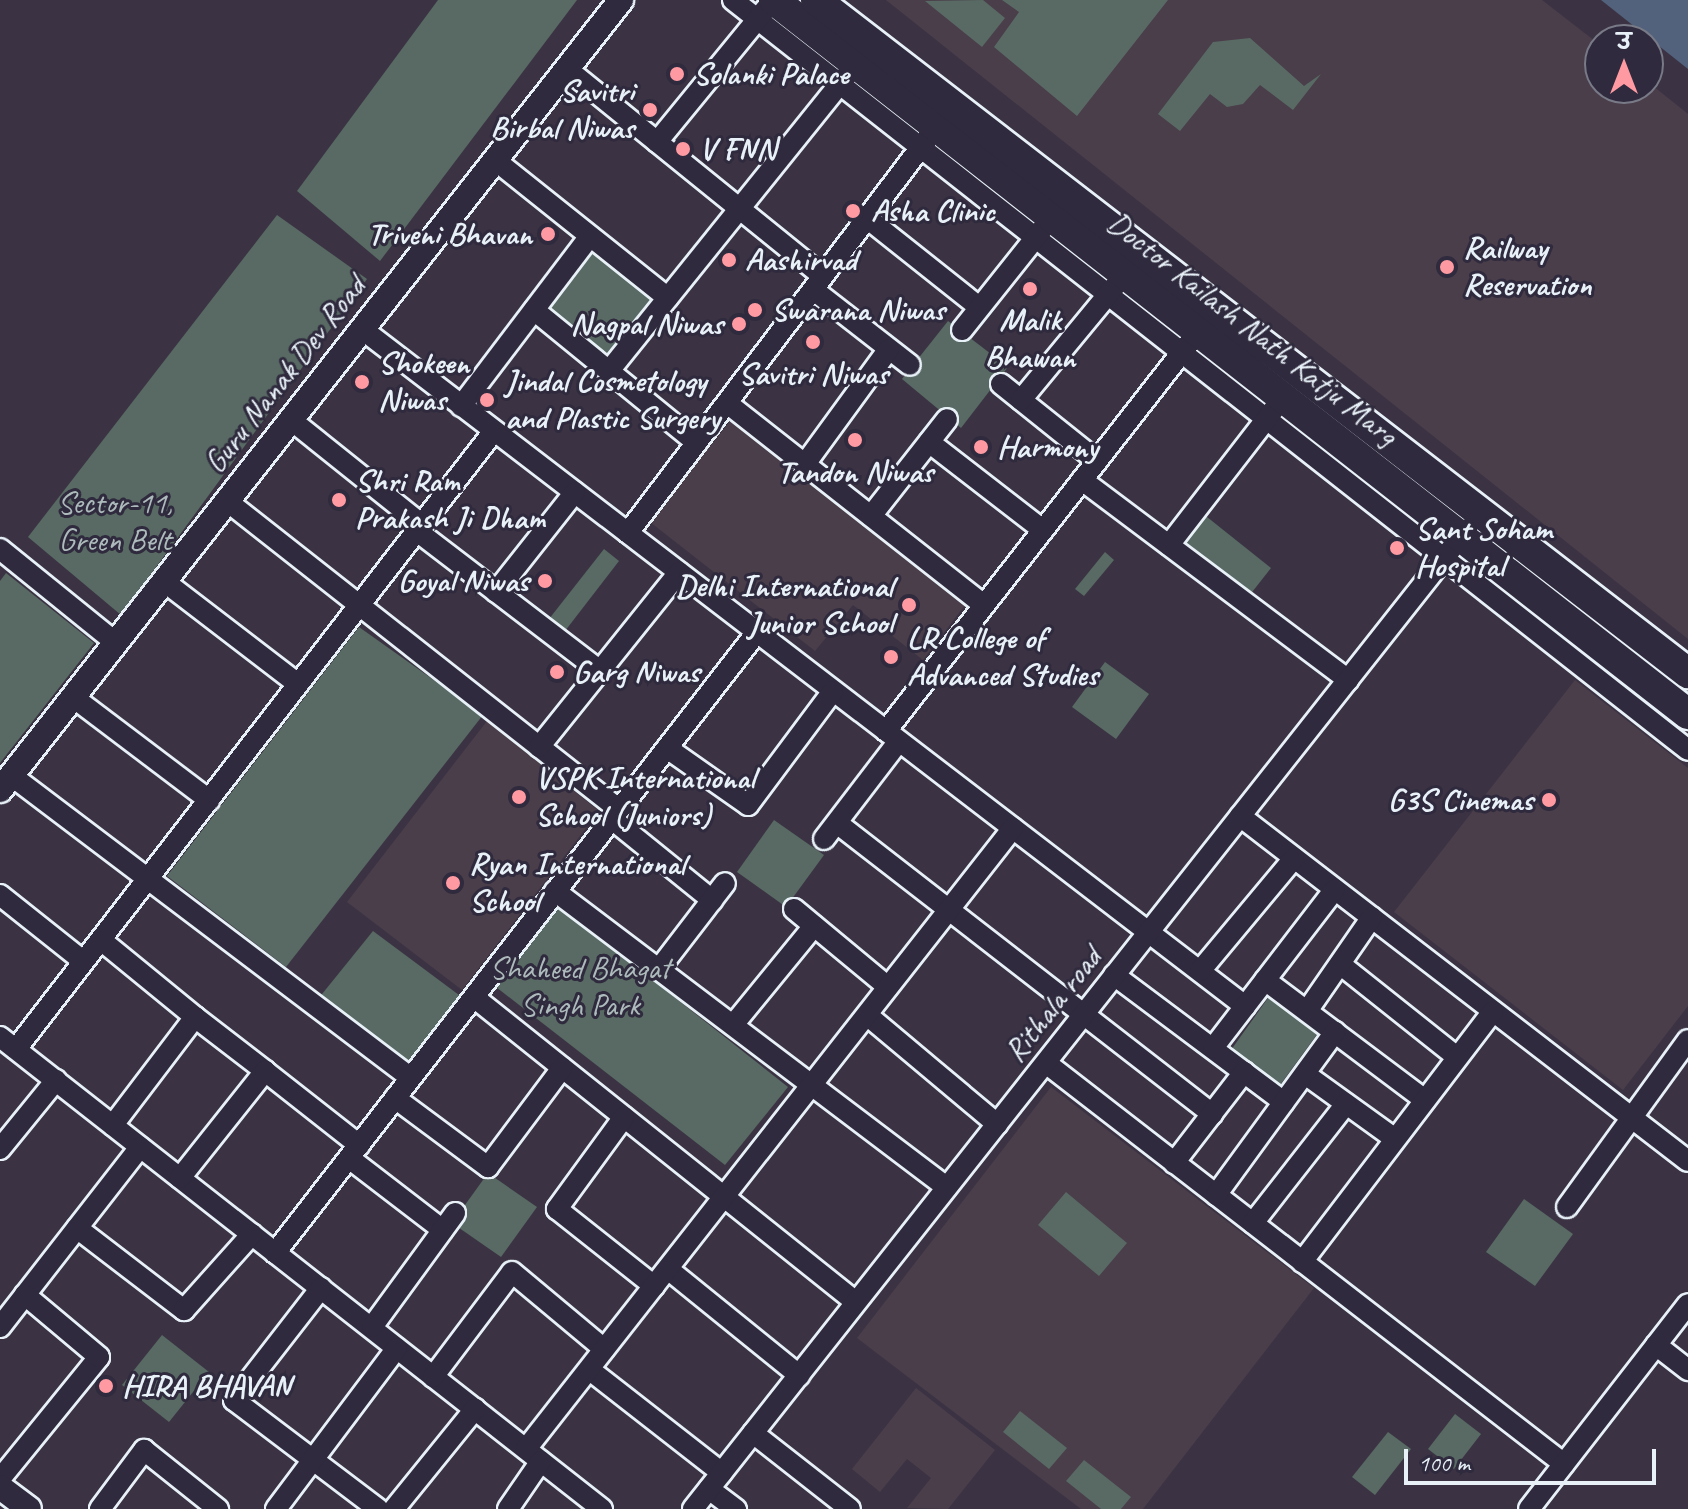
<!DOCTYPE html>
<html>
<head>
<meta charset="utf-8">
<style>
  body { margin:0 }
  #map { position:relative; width:1688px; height:1509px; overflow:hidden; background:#3b3343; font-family:Caveat,"Playpen Sans Deva",sans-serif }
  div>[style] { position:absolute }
  .built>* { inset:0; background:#4a3e4a }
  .green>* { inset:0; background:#586a63 }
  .water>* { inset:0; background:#52627c }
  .roads { filter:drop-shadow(2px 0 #e8f1f8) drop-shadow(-2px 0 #e8f1f8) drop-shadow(0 2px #e8f1f8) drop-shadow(0 -2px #e8f1f8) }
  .minor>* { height:20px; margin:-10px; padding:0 10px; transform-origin:10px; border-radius:10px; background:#2f2a3d }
  .tertiary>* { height:24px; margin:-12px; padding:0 12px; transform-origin:12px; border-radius:12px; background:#2f2a3d }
  .primary>* { height:30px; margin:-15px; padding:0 15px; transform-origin:15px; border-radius:15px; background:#2f2a3d }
  .dots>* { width:22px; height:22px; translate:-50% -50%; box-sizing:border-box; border:4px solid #2f2a3d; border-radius:50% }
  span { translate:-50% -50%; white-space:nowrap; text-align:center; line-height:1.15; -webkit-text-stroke:6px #2f2a3d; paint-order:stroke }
  .poi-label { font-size:32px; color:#e8f1f8; font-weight:700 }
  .left { translate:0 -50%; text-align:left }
  .right { translate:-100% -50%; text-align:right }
  .street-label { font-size:32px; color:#e8f1f8 }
  .park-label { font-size:32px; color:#aebbbc }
  .north { position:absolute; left:1584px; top:24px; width:80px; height:80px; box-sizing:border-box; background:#2f2a3d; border:2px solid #797a88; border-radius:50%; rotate:0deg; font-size:22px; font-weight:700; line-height:32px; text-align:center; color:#e8f1f8 }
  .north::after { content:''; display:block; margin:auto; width:28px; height:36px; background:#ff9aa2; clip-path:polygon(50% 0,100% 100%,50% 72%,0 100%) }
  .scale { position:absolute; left:1404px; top:1449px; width:252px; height:36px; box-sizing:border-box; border:4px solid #e8f1f8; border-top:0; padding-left:10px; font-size:24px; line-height:28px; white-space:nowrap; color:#e8f1f8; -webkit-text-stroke:6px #2f2a3d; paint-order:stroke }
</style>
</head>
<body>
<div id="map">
  <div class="built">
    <div style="clip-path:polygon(886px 0,1542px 0,1600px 45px,1600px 88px,1648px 82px,1688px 114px,1688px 639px)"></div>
    <div style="clip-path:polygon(730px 421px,965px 605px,923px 660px,853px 605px,815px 651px,650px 522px)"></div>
    <div style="clip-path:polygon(1575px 680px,1688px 768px,1688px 1006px,1623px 1090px,1394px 912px)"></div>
    <div style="clip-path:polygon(487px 721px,599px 811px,462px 990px,347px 902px)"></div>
    <div style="clip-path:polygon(1051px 1087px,1314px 1288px,1143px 1509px,1081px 1509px,857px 1338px)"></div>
    <div style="clip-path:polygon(916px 1388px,995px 1450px,948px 1509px,907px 1508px,931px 1478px,907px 1459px,880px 1492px,852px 1469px)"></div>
  </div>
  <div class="green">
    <div style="clip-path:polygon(438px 0,577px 0,380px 261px,297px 191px)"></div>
    <div style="clip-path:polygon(983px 0,1005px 18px,982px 47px,925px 1px)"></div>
    <div style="clip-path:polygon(1002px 0,1168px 0,1077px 116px,994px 47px,1019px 12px)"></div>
    <div style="clip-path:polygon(1250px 38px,1304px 86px,1321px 74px,1293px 110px,1260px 85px,1243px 104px,1227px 107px,1210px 94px,1180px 131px,1158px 114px,1213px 42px)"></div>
    <div style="clip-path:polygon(277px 215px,367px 279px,121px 615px,28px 537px)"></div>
    <div style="clip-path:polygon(591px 246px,659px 297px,609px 363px,540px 311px)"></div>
    <div style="clip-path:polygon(948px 321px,1008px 367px,961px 428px,902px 379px)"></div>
    <div style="clip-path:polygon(1202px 513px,1271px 568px,1249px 596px,1180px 540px)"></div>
    <div style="clip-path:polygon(604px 549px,619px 561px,565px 631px,549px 619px)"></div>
    <div style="clip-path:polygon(1105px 552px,1114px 560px,1084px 596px,1075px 589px)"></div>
    <div style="clip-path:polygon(6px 573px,94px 643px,0 763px,0 581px)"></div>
    <div style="clip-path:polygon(359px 627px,483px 715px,286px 967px,167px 876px)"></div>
    <div style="clip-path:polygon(1105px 662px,1149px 694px,1116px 739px,1072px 707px)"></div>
    <div style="clip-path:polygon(774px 820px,824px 855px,786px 907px,737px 872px)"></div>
    <div style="clip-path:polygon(559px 906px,788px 1087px,725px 1165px,496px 987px)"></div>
    <div style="clip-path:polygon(373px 931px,463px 998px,411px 1070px,318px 999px)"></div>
    <div style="clip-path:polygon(1268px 998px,1318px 1033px,1280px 1085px,1231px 1050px)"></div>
    <div style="clip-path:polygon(488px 1173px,537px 1207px,501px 1257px,452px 1223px)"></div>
    <div style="clip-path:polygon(1066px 1192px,1127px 1243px,1099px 1276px,1038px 1225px)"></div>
    <div style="clip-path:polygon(1524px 1199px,1573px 1234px,1535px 1286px,1486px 1252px)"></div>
    <div style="clip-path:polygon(162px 1335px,209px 1372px,169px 1422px,122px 1385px)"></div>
    <div style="clip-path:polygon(1020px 1411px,1067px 1448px,1049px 1469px,1003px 1432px)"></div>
    <div style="clip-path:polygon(1455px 1414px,1481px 1434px,1454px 1469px,1428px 1449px)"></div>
    <div style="clip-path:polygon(1388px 1432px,1411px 1449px,1375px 1495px,1352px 1477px)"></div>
    <div style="clip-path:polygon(1084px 1460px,1131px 1497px,1121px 1509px,1101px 1509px,1066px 1481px)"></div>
  </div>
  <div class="water">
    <div style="clip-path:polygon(1601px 0,1688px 0,1688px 69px)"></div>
  </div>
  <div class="roads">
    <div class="minor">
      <div style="left:733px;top:0;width:1214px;rotate:38.14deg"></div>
      <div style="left:567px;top:69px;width:329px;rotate:39deg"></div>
      <div style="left:657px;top:142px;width:172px;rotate:-50.7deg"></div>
      <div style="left:495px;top:160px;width:221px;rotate:38.6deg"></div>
      <div style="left:867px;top:218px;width:143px;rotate:38.5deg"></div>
      <div style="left:815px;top:291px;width:120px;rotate:37.9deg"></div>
      <div style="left:534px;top:310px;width:210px;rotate:39.2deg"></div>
      <div style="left:362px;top:329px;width:1113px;rotate:37.48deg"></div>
      <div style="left:962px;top:330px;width:132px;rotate:-51.5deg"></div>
      <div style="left:609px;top:371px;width:380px;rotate:-51.2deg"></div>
      <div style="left:1001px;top:384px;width:123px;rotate:38.7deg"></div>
      <div style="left:1021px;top:400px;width:148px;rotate:-50.5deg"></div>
      <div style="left:727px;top:403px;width:327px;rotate:38.2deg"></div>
      <div style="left:461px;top:406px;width:213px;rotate:-52.8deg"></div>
      <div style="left:290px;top:419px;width:168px;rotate:38.7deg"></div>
      <div style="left:929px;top:442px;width:144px;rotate:37.7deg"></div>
      <div style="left:805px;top:464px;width:142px;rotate:-53.9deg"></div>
      <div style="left:1082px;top:480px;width:333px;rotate:36.9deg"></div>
      <div style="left:227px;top:501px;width:499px;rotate:38.2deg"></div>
      <div style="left:871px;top:516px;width:123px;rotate:-51.9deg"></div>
      <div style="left:417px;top:531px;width:230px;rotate:37.4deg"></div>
      <div style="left:628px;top:533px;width:497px;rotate:-52.8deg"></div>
      <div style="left:1169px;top:545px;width:172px;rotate:-52.3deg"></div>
      <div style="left:0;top:549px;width:149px;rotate:39deg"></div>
      <div style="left:165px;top:582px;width:168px;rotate:37.5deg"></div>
      <div style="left:496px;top:592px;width:127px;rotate:-51.7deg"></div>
      <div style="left:73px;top:697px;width:171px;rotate:37.1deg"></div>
      <div style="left:886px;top:731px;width:494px;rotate:-52deg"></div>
      <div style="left:539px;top:747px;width:224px;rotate:-51.3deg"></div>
      <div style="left:667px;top:748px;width:99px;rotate:35.1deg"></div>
      <div style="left:748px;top:805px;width:142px;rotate:-53.3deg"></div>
      <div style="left:12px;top:776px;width:500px;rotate:37.12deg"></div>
      <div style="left:1240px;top:816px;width:565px;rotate:37.6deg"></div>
      <div style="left:612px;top:819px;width:129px;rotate:39deg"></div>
      <div style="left:837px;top:823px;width:475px;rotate:37.8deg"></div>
      <div style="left:824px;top:839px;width:123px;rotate:-52.6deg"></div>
      <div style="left:555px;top:891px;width:491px;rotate:37.1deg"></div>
      <div style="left:0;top:895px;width:106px;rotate:38.5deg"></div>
      <div style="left:794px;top:909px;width:122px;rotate:39.7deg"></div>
      <div style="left:101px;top:940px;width:122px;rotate:39.3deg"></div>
      <div style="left:195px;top:1017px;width:136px;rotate:127.2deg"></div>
      <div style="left:1340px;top:964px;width:149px;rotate:38.5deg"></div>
      <div style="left:659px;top:969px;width:108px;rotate:-52.5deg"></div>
      <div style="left:1200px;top:971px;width:147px;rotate:-50.2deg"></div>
      <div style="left:1114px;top:975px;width:212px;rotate:36.8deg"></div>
      <div style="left:1265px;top:980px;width:200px;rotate:36.9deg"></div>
      <div style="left:475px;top:998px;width:487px;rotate:38.6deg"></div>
      <div style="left:1307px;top:1011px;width:114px;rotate:-55.3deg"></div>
      <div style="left:867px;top:1015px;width:170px;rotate:40deg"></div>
      <div style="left:195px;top:1017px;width:88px;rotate:37.6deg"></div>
      <div style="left:733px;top:1025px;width:128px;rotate:-50.7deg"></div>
      <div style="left:0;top:1037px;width:765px;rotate:38.1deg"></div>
      <div style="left:1213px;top:1048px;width:200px;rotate:-52.5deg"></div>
      <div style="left:16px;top:1049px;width:781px;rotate:-52.28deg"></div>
      <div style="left:1046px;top:1063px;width:655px;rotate:37.74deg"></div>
      <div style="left:1305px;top:1074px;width:111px;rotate:35.8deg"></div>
      <div style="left:395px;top:1098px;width:116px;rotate:36.6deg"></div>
      <div style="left:488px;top:1167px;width:124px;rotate:-53.2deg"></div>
      <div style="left:624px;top:1117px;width:114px;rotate:126.1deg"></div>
      <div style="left:557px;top:1209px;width:124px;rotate:38.4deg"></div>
      <div style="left:0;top:1149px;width:89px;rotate:-50.9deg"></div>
      <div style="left:349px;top:1158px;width:118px;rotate:37.5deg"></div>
      <div style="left:1174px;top:1163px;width:115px;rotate:-52.4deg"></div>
      <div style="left:180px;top:1178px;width:137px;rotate:-51.5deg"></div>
      <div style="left:265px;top:1071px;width:120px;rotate:38.2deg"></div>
      <div style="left:1216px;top:1195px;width:202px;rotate:-53.9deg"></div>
      <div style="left:1567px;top:1207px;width:206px;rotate:-54.1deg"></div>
      <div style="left:1253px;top:1223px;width:151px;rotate:-52deg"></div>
      <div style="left:77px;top:1228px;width:135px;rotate:37.5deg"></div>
      <div style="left:184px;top:1310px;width:102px;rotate:-48.2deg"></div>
      <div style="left:275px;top:1253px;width:786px;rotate:-52.18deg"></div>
      <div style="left:1302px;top:1262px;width:315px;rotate:-52.7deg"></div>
      <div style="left:668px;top:1269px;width:169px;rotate:39deg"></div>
      <div style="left:321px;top:1288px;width:142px;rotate:127.8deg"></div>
      <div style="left:234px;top:1400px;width:181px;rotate:37.1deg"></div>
      <div style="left:0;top:1327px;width:228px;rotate:-52.1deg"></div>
      <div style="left:372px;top:1327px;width:141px;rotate:-53.9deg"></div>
      <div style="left:1656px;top:1345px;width:41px;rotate:38deg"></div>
      <div style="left:590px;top:1370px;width:167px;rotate:38deg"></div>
      <div style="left:433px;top:1377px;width:131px;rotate:-53deg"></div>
      <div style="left:512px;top:1272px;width:120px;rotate:39.9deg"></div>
      <div style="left:753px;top:1433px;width:123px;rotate:38.1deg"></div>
      <div style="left:526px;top:1449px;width:789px;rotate:-51.9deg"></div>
      <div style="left:0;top:1479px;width:157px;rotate:-50.9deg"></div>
      <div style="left:99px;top:1357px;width:97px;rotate:-140deg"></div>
      <div style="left:709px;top:1489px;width:34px;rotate:37deg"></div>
      <div style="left:100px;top:1509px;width:74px;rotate:-53.3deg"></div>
      <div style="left:144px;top:1450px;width:95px;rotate:38.6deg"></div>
      <div style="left:276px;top:1509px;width:201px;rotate:-53.1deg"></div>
      <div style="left:394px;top:1509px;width:129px;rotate:-51deg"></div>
      <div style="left:508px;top:1509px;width:58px;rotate:-55.5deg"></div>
      <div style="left:693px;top:1509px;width:1249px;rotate:-51.7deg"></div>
      <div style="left:1529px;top:1509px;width:259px;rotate:-52.2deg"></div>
    </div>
    <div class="tertiary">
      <div style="left:0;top:790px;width:1005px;rotate:-51.83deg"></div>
      <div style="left:0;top:1487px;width:36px;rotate:37deg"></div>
    </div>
    <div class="primary">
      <div style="left:774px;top:0;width:1160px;rotate:38deg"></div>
      <div style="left:816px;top:0;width:1102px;rotate:37.66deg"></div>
    </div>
  </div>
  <div class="dots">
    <div style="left:677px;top:74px;background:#ff9aa2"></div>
    <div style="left:650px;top:110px;background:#ff9aa2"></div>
    <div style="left:683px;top:149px;background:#ff9aa2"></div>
    <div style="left:853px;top:211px;background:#ff9aa2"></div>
    <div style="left:548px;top:234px;background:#ff9aa2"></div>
    <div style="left:729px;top:260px;background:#ff9aa2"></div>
    <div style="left:1447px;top:267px;background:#ff9aa2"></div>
    <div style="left:1030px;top:289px;background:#ff9aa2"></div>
    <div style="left:755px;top:310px;background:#ff9aa2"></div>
    <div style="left:739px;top:324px;background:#ff9aa2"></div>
    <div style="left:813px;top:342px;background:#ff9aa2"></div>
    <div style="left:362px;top:382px;background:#ff9aa2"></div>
    <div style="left:487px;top:400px;background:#ff9aa2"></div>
    <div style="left:855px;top:440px;background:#ff9aa2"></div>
    <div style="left:981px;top:447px;background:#ff9aa2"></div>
    <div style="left:339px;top:500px;background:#ff9aa2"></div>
    <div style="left:1397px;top:548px;background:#ff9aa2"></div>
    <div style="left:545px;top:581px;background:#ff9aa2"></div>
    <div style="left:909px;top:605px;background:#ff9aa2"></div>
    <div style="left:891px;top:657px;background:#ff9aa2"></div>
    <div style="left:557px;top:672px;background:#ff9aa2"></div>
    <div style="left:519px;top:797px;background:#ff9aa2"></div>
    <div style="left:1549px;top:800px;background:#ff9aa2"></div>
    <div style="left:453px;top:883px;background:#ff9aa2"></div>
    <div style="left:106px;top:1386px;background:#ff9aa2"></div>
  </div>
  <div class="poi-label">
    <span class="left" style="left:693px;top:74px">Solanki Palace</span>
    <span class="right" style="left:634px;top:110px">Savitri<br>Birbal Niwas</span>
    <span class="left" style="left:699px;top:149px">V FNN</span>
    <span class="left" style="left:871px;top:211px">Asha Clinic</span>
    <span class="right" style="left:532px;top:234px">Triveni Bhavan</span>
    <span class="left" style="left:1463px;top:267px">Railway<br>Reservation</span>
    <span class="left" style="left:745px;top:260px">Aashirvad</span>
    <span class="left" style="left:771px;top:310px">Swarana Niwas</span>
    <span style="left:1030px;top:339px">Malik<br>Bhawan</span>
    <span class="right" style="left:723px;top:324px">Nagpal Niwas</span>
    <span class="left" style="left:378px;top:382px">Shokeen<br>Niwas</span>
    <span style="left:813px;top:374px">Savitri Niwas</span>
    <span class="left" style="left:505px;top:400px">Jindal Cosmetology<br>and Plastic Surgery</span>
    <span class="left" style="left:997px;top:447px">Harmony</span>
    <span style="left:855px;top:472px">Tandon Niwas</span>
    <span class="left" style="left:355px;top:500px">Shri Ram<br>Prakash Ji Dham</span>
    <span class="left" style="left:1415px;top:548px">Sant Soham<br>Hospital</span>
    <span class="right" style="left:529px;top:581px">Goyal Niwas</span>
    <span class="right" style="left:893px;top:605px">Delhi International<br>Junior School</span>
    <span class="left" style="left:907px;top:657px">LR College of<br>Advanced Studies</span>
    <span class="left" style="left:573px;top:672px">Garg Niwas</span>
    <span class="left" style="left:535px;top:797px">VSPK International<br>School (Juniors)</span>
    <span class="right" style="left:1533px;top:800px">G3S Cinemas</span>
    <span class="left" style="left:469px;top:883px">Ryan International<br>School</span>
    <span class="left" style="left:122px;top:1386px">HIRA BHAVAN</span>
  </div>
  <div class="street-label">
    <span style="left:1252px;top:329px;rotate:38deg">Doctor Kailash Nath Katju Marg</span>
    <span style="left:285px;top:375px;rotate:-52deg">Guru Nanak Dev Road</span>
    <span style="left:1053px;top:1005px;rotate:-52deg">Rithala road</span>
  </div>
  <div class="park-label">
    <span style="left:115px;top:522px">Sector-11,<br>Green Belt</span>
    <span style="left:580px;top:987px">Shaheed Bhagat<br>Singh Park</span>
  </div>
  <div class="north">उ</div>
  <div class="scale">100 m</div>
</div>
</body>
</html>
